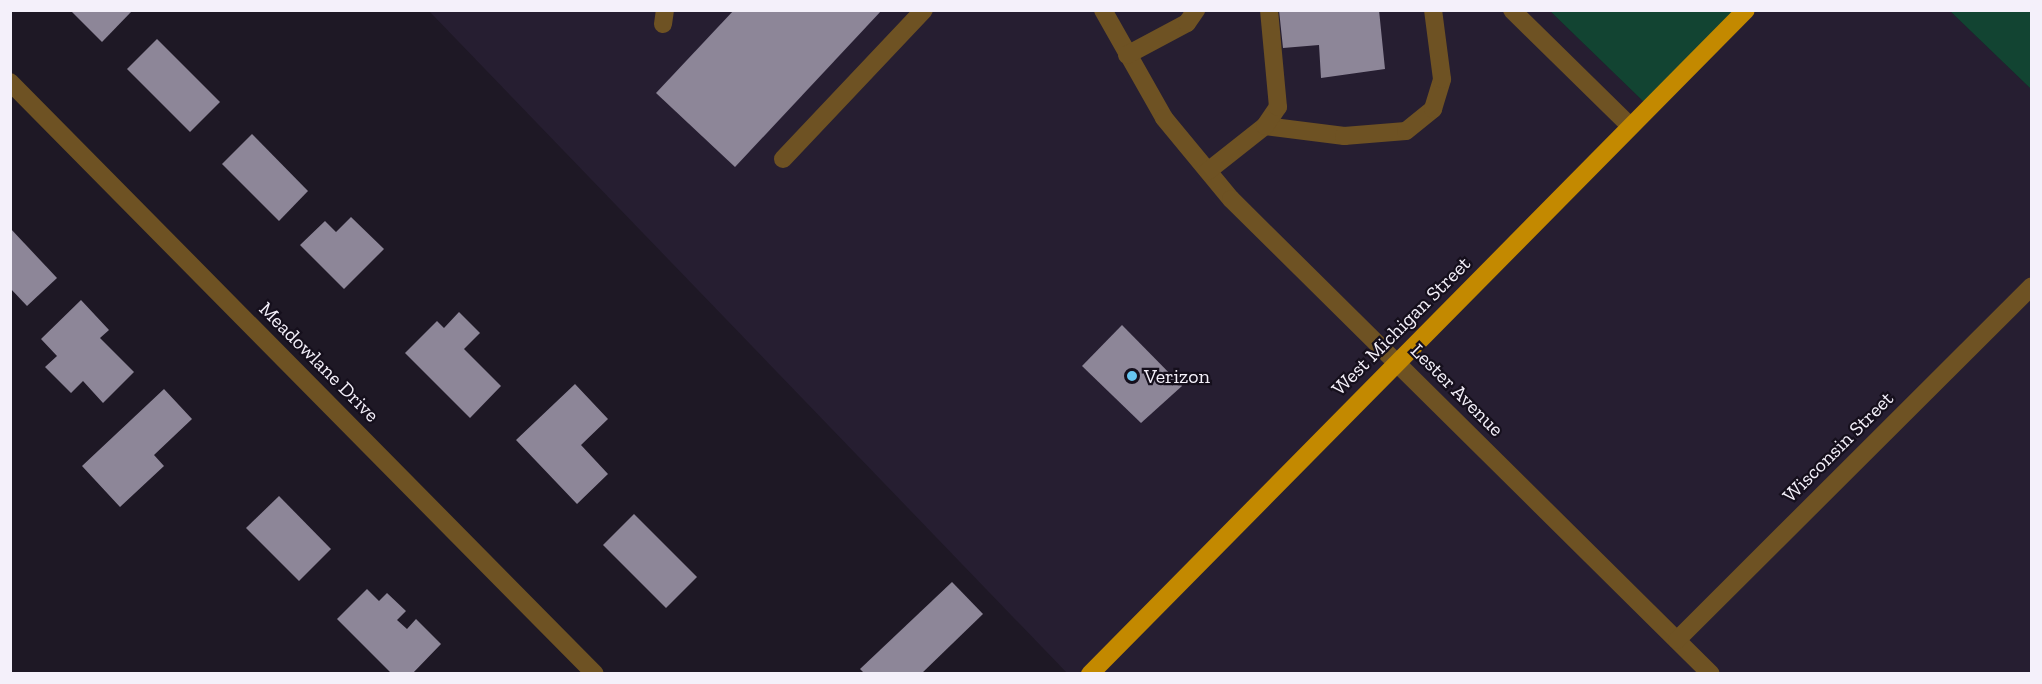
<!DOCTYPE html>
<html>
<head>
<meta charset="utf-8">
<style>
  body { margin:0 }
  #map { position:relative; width:2042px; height:684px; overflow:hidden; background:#1e1825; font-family:"Zilla Slab",serif }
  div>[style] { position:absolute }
  .built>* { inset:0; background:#261e31 }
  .green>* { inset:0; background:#124432 }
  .building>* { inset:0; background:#8d8698 }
  .minor>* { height:18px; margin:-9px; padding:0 9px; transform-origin:9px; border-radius:9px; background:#6e5223 }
  .major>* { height:18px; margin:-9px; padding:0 9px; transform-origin:9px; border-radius:9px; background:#c38900 }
  .dots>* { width:16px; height:16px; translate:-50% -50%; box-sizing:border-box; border:3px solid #150f1c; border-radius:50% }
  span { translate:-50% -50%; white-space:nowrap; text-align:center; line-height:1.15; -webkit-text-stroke:4.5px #150f1c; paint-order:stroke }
  .street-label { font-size:20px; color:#f4f0fa }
  .poi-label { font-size:20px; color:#f4f0fa }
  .left { translate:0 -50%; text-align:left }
  .frame { position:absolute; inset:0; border:12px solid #f4f0fa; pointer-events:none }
</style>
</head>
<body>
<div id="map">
  <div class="built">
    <div style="clip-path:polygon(429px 11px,1550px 11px,1649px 107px,1746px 11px,1950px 11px,2031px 89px,2031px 673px,1067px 673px)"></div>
  </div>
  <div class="green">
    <div style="clip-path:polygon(1550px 11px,1746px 11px,1649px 107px)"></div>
    <div style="clip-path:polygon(1950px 11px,2031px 11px,2031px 89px)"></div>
  </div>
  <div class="building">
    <div style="clip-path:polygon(70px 10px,129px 10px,131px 12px,102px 42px)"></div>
    <div style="clip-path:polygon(734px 10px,882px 10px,735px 167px,656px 93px)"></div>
    <div style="clip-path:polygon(1279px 10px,1379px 10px,1385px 69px,1321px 78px,1319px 45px,1283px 48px)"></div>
    <div style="clip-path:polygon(157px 39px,220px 102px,190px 132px,127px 69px)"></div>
    <div style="clip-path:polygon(252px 134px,308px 191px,279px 221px,222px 164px)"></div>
    <div style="clip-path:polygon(351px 217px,384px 249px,344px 289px,300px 245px,325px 221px,336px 232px)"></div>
    <div style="clip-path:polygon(10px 228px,57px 278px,27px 306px,10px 288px)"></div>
    <div style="clip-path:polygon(81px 300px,109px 330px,100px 338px,134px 372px,103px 403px,83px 381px,71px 393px,45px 367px,57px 356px,41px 339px)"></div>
    <div style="clip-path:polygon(459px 312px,480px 333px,464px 349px,501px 386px,470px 418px,405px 353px,437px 321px,444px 328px)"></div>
    <div style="clip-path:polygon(1122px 325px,1182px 386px,1141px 423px,1082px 366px)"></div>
    <div style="clip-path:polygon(575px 384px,608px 419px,581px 445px,608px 474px,577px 504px,516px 440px)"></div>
    <div style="clip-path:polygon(164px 389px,192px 419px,154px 455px,164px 466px,120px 507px,82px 466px)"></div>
    <div style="clip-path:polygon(279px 496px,331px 549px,299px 581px,246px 528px)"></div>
    <div style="clip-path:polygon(634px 514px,697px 577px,666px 608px,603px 545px)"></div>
    <div style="clip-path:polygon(952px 582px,983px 614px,921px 674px,865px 674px,860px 669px)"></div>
    <div style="clip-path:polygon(367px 589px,379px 601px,387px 593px,406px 611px,397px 620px,407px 629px,416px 619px,441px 644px,412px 674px,392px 674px,337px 619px)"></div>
  </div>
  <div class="minor">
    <div style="left:1103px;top:10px;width:124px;rotate:60.5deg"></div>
    <div style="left:1164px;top:118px;width:105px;rotate:50.4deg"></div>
    <div style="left:1231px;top:199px;width:675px;rotate:44.7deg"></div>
    <div style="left:1512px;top:10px;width:165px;rotate:44.5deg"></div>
    <div style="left:663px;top:24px;width:14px;rotate:-82deg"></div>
    <div style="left:1127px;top:55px;width:68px;rotate:-28.1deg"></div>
    <div style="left:1187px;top:23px;width:16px;rotate:-55deg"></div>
    <div style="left:10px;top:82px;width:832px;rotate:45.34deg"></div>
    <div style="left:1265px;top:126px;width:80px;rotate:7.2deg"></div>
    <div style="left:1344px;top:136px;width:62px;rotate:-4.6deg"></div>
    <div style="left:1406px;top:131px;width:35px;rotate:-39deg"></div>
    <div style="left:1433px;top:109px;width:31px;rotate:-73deg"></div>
    <div style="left:1442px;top:79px;width:70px;rotate:-97.4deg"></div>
    <div style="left:783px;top:159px;width:205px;rotate:-46.6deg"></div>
    <div style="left:1208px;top:171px;width:73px;rotate:-38.3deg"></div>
    <div style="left:1265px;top:126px;width:23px;rotate:-56deg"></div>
    <div style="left:1278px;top:107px;width:97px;rotate:-95.3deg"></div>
    <div style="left:1677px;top:640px;width:501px;rotate:-44.92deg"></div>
  </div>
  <div class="major">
    <div style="left:1090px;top:674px;width:933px;rotate:-45.35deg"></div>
  </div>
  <div class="dots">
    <div style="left:1132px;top:376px;background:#66c4ef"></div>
  </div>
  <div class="street-label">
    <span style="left:1401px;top:326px;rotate:-45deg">West Michigan Street</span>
    <span style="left:319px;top:362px;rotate:45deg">Meadowlane Drive</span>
    <span style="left:1457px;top:390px;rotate:45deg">Lester Avenue</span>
    <span style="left:1838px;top:447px;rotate:-45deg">Wisconsin Street</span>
  </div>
  <div class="poi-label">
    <span class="left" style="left:1144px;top:376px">Verizon</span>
  </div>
  <div class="frame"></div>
</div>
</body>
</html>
